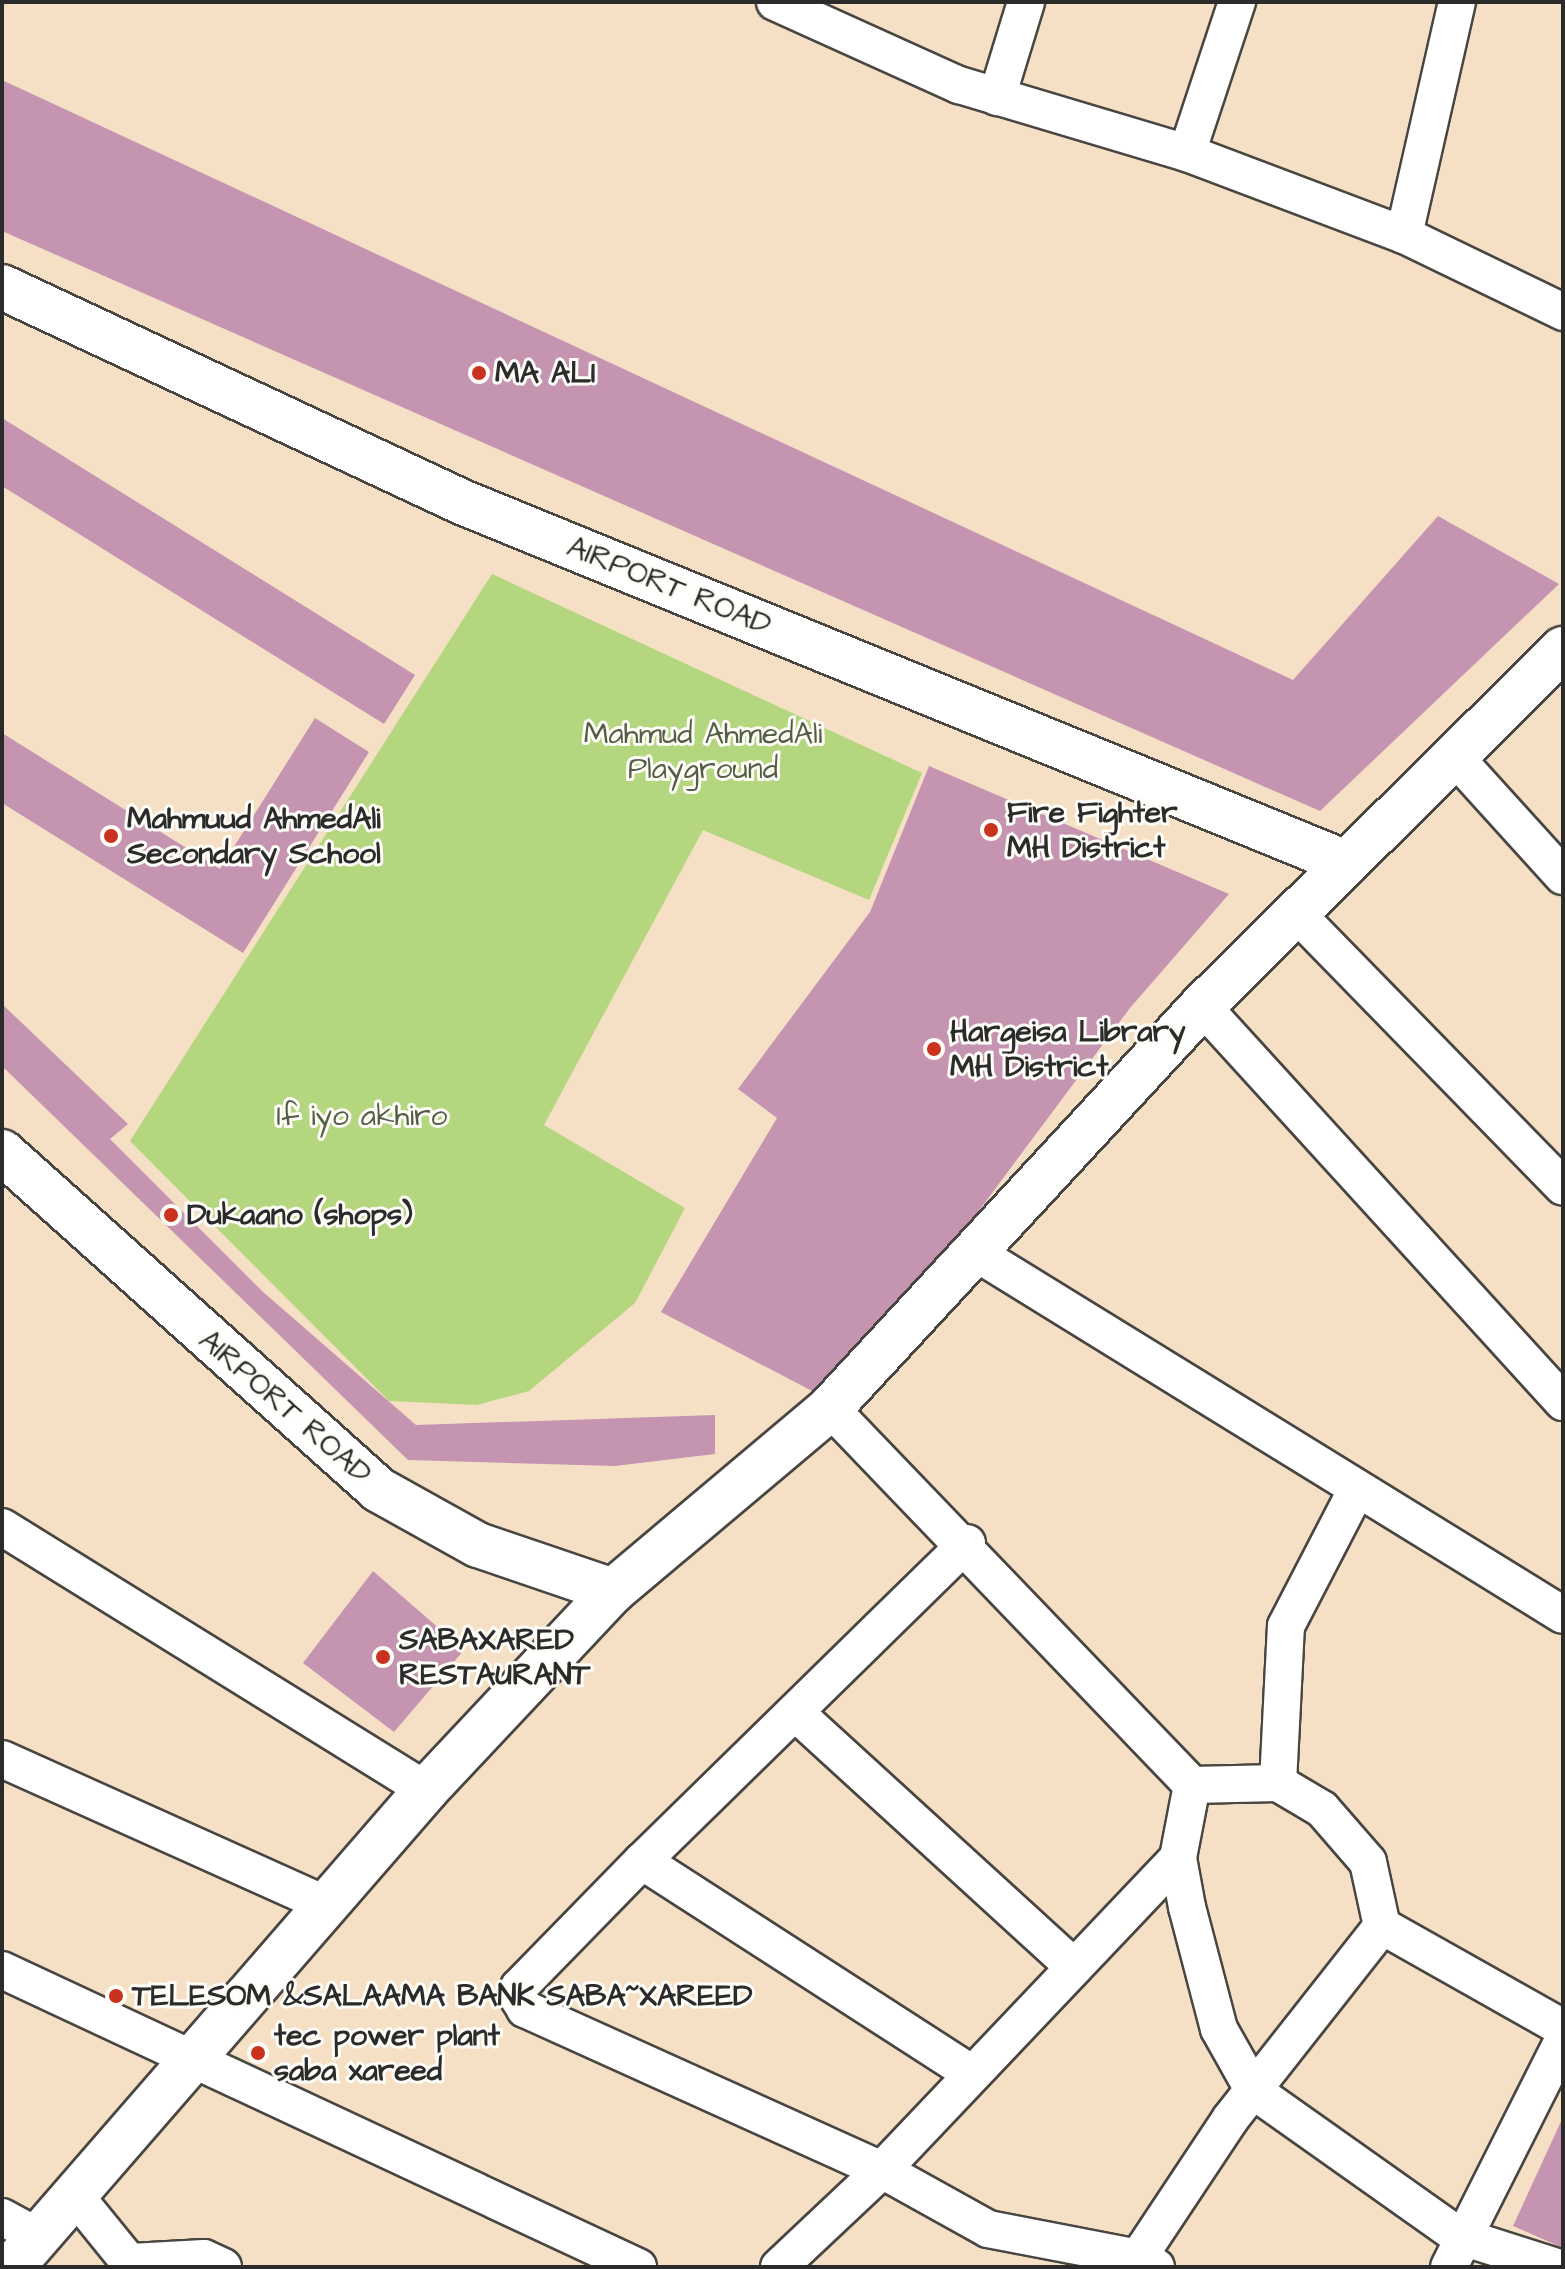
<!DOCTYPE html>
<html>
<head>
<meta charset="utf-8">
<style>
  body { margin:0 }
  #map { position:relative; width:1565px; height:2269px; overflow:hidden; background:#f5e0c5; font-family:"Architects Daughter",sans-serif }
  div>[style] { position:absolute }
  .green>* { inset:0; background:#b4d67e }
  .building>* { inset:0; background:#c594b1 }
  .roads { filter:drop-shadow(2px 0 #494642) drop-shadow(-2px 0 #494642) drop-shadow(0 2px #494642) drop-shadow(0 -2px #494642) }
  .street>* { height:36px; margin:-18px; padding:0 18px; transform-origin:18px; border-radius:18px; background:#fff }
  .secondary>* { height:44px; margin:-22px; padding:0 22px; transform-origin:22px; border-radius:22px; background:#fff }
  .dots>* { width:22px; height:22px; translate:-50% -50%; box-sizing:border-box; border:4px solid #fdfcf7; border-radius:50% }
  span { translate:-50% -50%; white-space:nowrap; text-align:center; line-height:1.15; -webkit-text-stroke:6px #fdfcf7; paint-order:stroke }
  .poi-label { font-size:30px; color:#2b2b2b; font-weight:700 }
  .left { translate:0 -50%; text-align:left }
  .street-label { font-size:30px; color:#2b2b2b }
  .park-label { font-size:30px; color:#545e44 }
  .frame { position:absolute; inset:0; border:4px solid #2b2b2b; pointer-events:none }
</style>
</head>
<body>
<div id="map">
  <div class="green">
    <div style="clip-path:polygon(492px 574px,922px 773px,869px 900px,703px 830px,544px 1125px,685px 1208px,635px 1303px,529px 1391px,477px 1405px,389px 1401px,130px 1141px)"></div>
  </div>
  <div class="building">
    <div style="clip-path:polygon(2px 80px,1293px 680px,1438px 516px,1559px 584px,1320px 811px,2px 231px)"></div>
    <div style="clip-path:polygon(2px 418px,415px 675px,384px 724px,2px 486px)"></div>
    <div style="clip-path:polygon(315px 718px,369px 752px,243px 953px,2px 803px,2px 733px,220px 869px)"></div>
    <div style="clip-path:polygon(929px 766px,1229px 894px,1130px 1008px,951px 1248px,812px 1391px,661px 1312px,777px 1118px,738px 1089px,870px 912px)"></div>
    <div style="clip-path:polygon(2px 1004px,128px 1124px,110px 1139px,262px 1291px,416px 1425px,715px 1415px,715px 1454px,615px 1466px,408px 1460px,2px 1066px)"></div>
    <div style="clip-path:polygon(373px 1571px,464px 1650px,394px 1732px,303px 1663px)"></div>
    <div style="clip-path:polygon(1563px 2117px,1563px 2248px,1513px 2226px)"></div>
  </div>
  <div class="roads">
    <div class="street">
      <div style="left:775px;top:2px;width:202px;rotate:24.3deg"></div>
      <div style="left:959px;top:85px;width:238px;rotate:16.6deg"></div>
      <div style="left:1187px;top:153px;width:232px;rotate:20.7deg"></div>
      <div style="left:1404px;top:235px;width:177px;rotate:25.8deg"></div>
      <div style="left:997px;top:97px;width:99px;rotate:-73deg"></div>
      <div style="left:1187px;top:153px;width:159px;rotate:-71.7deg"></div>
      <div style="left:1404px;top:235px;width:239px;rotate:-77.2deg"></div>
      <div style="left:1454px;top:756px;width:162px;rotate:47.8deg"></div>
      <div style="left:1295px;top:912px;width:384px;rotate:45.7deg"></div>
      <div style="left:1202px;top:1006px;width:536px;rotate:47.65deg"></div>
      <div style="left:973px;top:1251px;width:693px;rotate:31.67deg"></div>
      <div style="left:830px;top:1408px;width:523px;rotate:46.16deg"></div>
      <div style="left:1192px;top:1785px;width:86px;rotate:-1.3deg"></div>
      <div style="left:1278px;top:1783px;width:51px;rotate:30.6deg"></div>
      <div style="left:1322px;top:1809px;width:70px;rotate:49deg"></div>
      <div style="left:1368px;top:1862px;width:66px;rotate:77.7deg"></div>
      <div style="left:1382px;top:1926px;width:208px;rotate:29.4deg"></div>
      <div style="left:2px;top:1527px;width:499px;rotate:31.8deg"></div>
      <div style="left:967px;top:1543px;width:455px;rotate:135.6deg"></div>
      <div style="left:642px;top:1861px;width:176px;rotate:134.3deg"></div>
      <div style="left:519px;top:1987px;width:12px;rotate:90deg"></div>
      <div style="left:519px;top:1999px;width:12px;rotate:59deg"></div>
      <div style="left:525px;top:2009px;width:392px;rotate:24.3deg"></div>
      <div style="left:882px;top:2170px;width:121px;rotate:29.1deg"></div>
      <div style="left:988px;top:2229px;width:153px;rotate:10.9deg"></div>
      <div style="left:798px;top:1715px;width:374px;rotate:42.4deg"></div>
      <div style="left:2px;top:1759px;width:356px;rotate:24.2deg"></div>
      <div style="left:1278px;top:1783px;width:157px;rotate:-87.1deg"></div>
      <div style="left:1286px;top:1626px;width:150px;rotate:-62.6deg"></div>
      <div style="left:1192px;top:1785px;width:74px;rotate:100.9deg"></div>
      <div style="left:1178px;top:1858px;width:50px;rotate:79.6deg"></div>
      <div style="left:1187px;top:1907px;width:126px;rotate:75.3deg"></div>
      <div style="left:1219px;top:2029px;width:71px;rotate:60.6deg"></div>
      <div style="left:1254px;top:2091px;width:251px;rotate:35.3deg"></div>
      <div style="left:1459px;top:2236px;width:103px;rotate:17.6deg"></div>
      <div style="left:642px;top:1861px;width:390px;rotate:32.8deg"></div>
      <div style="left:2px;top:1970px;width:702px;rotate:25.03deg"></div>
      <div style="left:77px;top:2198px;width:89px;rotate:50.9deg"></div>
      <div style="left:2px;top:2217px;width:42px;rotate:28.4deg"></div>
      <div style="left:131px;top:2262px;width:73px;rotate:-3.1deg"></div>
      <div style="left:204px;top:2258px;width:21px;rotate:25deg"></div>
      <div style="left:779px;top:2267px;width:141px;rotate:-43.3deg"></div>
      <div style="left:882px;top:2170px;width:430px;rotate:-46.5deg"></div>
      <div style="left:1156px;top:2267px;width:20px;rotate:-153deg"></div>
      <div style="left:1138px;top:2258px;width:168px;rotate:-56.4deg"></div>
      <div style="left:1231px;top:2118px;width:244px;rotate:-51.8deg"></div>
      <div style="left:1449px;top:2267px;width:254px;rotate:-63.3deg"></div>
    </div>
    <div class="secondary">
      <div style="left:2px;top:287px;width:508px;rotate:25.05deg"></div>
      <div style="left:462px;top:502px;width:955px;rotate:22.21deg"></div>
      <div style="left:2px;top:1152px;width:506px;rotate:41.88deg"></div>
      <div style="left:379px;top:1490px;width:113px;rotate:29.1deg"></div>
      <div style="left:478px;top:1545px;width:143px;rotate:18.8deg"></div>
      <div style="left:12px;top:2267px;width:632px;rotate:-49.04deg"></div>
      <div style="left:426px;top:1790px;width:273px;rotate:-46.8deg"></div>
      <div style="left:613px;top:1591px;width:284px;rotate:-40.1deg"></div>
      <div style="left:830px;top:1408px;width:548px;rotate:-47.22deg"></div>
      <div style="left:1202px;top:1006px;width:508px;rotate:-44.68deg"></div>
    </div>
  </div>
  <div class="dots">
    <div style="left:479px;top:373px;background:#c8321e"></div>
    <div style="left:991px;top:830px;background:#c8321e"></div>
    <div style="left:111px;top:836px;background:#c8321e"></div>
    <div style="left:934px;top:1049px;background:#c8321e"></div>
    <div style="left:171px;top:1215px;background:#c8321e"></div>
    <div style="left:383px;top:1657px;background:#c8321e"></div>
    <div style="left:116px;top:1996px;background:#c8321e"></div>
    <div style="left:258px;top:2053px;background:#c8321e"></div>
  </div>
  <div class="poi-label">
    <span class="left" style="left:495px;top:373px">MA ALI</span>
    <span class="left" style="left:1007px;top:830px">Fire Fighter<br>MH District</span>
    <span class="left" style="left:127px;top:836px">Mahmuud AhmedAli<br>Secondary School</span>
    <span class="left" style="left:950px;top:1049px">Hargeisa Library<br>MH District</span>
    <span class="left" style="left:187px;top:1215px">Dukaano (shops)</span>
    <span class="left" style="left:399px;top:1657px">SABAXARED<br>RESTAURANT</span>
    <span class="left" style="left:132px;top:1996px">TELESOM &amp;SALAAMA BANK SABA~XAREED</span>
    <span class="left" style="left:274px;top:2053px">tec power plant<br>saba xareed</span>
  </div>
  <div class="street-label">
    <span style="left:669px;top:586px;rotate:22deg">AIRPORT ROAD</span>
    <span style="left:285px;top:1407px;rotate:41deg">AIRPORT ROAD</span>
  </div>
  <div class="park-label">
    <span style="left:703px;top:751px">Mahmud AhmedAli<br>Playground</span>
    <span style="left:362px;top:1116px">If iyo akhiro</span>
  </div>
  <div class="frame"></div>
</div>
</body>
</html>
